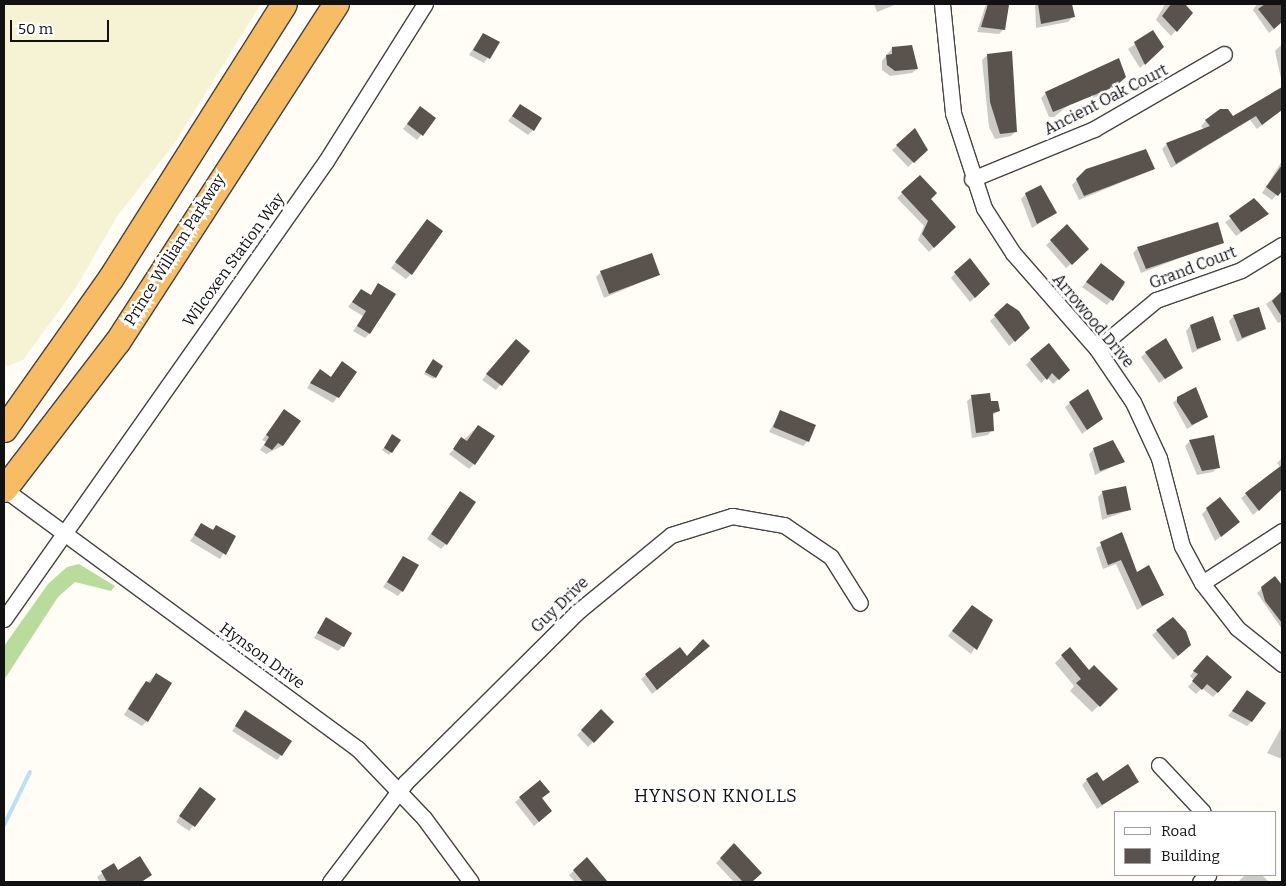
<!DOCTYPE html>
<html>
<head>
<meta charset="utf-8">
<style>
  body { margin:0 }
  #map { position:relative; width:1286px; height:886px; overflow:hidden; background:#fffdf5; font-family:Bitter,serif }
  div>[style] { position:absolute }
  .farmland>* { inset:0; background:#f6f3d4 }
  .forest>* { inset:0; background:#b9dc9c }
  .shadow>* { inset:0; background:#0003 }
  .stream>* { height:4px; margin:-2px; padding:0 2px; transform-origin:2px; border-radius:2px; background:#b9e0f7 }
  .building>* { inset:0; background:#5a524d }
  .roads { filter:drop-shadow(1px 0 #444) drop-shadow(-1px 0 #444) drop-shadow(0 1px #444) drop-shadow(0 -1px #444) }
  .minor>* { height:15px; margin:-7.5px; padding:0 7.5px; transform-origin:7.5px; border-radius:7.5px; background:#fff }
  .trunk>* { height:25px; margin:-12.5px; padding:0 12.5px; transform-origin:12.5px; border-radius:12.5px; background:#f7bc64 }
  span { translate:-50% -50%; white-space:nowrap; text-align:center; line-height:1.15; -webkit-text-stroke:5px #fff; paint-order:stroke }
  .street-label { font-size:16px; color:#111 }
  .neighbourhood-label { font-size:18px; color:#111; letter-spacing:1px }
  .frame { position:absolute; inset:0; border:5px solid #111; pointer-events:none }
  .legend { position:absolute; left:1114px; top:811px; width:162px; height:65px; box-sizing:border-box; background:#fff; border:1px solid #a0a0a0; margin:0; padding:6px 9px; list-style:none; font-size:15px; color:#111 }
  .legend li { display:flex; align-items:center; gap:10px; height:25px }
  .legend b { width:25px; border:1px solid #a0a0a0 }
  .scale { position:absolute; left:10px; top:20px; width:99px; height:22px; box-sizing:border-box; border:2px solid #111; border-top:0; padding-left:6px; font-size:15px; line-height:18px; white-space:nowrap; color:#111; -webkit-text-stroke:4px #fff; paint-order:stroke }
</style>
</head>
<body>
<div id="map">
  <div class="farmland">
    <div style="clip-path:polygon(4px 4px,261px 4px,174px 144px,118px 215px,75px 289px,23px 360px,8px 366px,4px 365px)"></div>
  </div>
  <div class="forest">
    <div style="clip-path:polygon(79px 564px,115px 586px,111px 591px,75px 582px,58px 597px,4px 680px,4px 646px,48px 584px,67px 567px)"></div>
  </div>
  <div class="shadow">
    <div style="clip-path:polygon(874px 4px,897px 4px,877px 12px)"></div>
    <div style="clip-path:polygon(986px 4px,1007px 4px,1004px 29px,999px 34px,977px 32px)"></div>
    <div style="clip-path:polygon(1071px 4px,1073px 17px,1068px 22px,1036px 28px,1035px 4px)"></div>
    <div style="clip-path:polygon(1165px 4px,1184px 4px,1191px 13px,1171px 36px,1156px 20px)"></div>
    <div style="clip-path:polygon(1257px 4px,1282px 4px,1282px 22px,1269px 33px,1253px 10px)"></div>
    <div style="clip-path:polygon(1152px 32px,1162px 47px,1140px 68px,1128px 49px)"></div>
    <div style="clip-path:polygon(483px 34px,498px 43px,484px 63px,469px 55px)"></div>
    <div style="clip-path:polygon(1280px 46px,1282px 46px,1282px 83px,1275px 51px)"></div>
    <div style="clip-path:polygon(892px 48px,917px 69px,912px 73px,890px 76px,882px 70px,882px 61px)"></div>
    <div style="clip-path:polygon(987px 55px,1016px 131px,1011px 136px,995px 139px,989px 127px,982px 60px)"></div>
    <div style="clip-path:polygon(1120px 82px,1093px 99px,1092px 95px,1070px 104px,1054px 117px,1049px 117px,1041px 98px,1046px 93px)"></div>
    <div style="clip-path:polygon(1278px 92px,1282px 109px,1257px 129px,1250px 120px,1171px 168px,1162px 149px,1167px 144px,1204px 130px,1201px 126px,1206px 121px,1233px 118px)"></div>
    <div style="clip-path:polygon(520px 106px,533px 130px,528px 135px,508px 121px)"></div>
    <div style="clip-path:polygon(416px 112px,435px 118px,417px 140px,403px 129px)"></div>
    <div style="clip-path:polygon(897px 146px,927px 150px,908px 167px,892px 150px)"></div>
    <div style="clip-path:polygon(1282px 161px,1282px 189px,1272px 200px,1262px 193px)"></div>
    <div style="clip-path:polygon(1154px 169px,1079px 200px,1072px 185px,1077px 180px)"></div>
    <div style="clip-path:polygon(920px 176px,929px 199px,954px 227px,929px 252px,918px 240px,924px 226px,897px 198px)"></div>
    <div style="clip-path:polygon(1026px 194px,1056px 213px,1032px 228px,1021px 199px)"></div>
    <div style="clip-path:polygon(1258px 201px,1267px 214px,1236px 236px,1225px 222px)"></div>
    <div style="clip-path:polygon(423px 226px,411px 274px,406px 279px,391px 268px)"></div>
    <div style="clip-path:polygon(1051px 241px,1083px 254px,1066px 268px,1046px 245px)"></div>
    <div style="clip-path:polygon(1222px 242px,1141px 273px,1133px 253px,1138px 248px)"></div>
    <div style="clip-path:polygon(1101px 265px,1125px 284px,1107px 305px,1082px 287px)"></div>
    <div style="clip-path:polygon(601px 272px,658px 275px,604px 298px,596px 277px)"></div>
    <div style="clip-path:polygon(955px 273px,989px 284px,970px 302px,951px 278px)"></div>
    <div style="clip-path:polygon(379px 285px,369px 334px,365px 338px,353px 331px,363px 316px,348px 307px,361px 290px,370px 296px)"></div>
    <div style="clip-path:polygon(1282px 292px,1282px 321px,1278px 323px,1266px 304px)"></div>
    <div style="clip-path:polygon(1007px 305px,1028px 328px,1009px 346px,990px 321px)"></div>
    <div style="clip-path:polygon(1234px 316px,1264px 329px,1237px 342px,1229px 321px)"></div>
    <div style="clip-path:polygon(1190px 326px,1219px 340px,1192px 353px,1186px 331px)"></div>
    <div style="clip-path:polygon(511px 346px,528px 351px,496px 390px,482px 380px)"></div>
    <div style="clip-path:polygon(1146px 353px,1181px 368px,1159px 383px,1141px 357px)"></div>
    <div style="clip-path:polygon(1031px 360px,1068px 370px,1053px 384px,1047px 377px,1041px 383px,1026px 365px)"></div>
    <div style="clip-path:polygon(431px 363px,435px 377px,433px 379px,424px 374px)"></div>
    <div style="clip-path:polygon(338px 367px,356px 372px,333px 403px,307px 388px,315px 376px,330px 378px)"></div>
    <div style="clip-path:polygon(972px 397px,998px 411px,992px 416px,992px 430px,988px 435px,972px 438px,967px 401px)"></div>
    <div style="clip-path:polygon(1178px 398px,1207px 417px,1187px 429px,1173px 403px)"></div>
    <div style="clip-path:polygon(1070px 403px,1101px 419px,1082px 434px,1065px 407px)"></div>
    <div style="clip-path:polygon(781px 411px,808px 441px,803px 446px,769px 432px)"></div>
    <div style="clip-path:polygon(280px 416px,299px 421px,282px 446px,266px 454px,260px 450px,266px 442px,262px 440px)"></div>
    <div style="clip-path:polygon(478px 426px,474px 464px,469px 469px,449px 454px)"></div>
    <div style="clip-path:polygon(391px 438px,400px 441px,389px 455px,382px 450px)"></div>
    <div style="clip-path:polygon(1190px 441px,1218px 467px,1213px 472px,1197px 475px,1185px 446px)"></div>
    <div style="clip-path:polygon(1094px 449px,1123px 462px,1095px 475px,1089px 454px)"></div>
    <div style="clip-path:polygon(1282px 458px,1282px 489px,1253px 515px,1241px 498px,1281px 468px,1277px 463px)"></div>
    <div style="clip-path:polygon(1103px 492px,1129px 510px,1102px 520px,1098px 497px)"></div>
    <div style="clip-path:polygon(460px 493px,446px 544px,441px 549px,427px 539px)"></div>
    <div style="clip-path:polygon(1207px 509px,1234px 526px,1215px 541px,1202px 514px)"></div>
    <div style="clip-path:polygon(201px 525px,234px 537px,220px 559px,190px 541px)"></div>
    <div style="clip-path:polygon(1122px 534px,1136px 574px,1162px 595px,1137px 610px,1116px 564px,1103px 569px,1096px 548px)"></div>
    <div style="clip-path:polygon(403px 557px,402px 591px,398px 596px,383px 587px)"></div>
    <div style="clip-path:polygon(1274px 577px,1282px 587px,1282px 629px,1257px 593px)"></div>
    <div style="clip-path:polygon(967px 611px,991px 621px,971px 654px,948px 636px)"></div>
    <div style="clip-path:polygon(326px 618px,343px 646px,338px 651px,314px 638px)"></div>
    <div style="clip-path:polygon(1157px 631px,1185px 650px,1173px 660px,1152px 635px)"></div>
    <div style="clip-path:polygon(1070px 649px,1089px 672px,1116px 689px,1092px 712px,1070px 691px,1074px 686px,1055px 663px)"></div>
    <div style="clip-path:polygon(704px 651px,652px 694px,641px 679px,646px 675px)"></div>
    <div style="clip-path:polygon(1202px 661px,1218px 692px,1213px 697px,1202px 688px,1196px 694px,1188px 687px,1194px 680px,1190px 676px)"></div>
    <div style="clip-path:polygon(156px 675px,147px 721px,142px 726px,124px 715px,141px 687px)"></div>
    <div style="clip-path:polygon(1247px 692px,1251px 722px,1247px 726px,1228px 716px)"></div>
    <div style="clip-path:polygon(601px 711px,613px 722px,588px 747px,577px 735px)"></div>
    <div style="clip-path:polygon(245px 712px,281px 755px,277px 760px,232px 731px)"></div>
    <div style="clip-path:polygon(1281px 728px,1282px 728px,1282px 759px,1267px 753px)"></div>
    <div style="clip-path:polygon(1087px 780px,1102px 782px,1137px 782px,1097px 809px,1082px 785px)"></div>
    <div style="clip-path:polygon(195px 794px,214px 799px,189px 831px,176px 822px)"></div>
    <div style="clip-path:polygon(520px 798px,541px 799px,546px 816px,534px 826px,515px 802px)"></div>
    <div style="clip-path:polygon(734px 845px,760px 873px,751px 882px,734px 882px,716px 863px)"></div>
    <div style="clip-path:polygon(587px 859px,607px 882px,575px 882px,569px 875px)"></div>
    <div style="clip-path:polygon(113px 865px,118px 871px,151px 875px,142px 882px,100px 882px,97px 877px)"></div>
    <div style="clip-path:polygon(1245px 875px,1262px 875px,1269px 882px,1238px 882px)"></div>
  </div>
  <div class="stream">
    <div style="left:4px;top:825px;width:59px;rotate:-63.9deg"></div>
  </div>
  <div class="building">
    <div style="clip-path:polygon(988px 4px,1009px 5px,1005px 30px,981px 27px)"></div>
    <div style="clip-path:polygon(1038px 4px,1072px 4px,1075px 17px,1041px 24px)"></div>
    <div style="clip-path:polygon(1171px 4px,1185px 4px,1193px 13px,1177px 32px,1162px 16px)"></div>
    <div style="clip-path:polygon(1265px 4px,1282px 4px,1282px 22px,1274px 29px,1258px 9px)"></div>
    <div style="clip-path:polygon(1153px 30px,1164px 47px,1145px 65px,1134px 42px)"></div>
    <div style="clip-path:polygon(483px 33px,500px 42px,490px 59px,473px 50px)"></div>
    <div style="clip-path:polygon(912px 45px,918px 69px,895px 71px,887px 65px,886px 55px,892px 54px,892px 47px)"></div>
    <div style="clip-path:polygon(1012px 51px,1017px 132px,1000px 134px,990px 102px,987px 54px)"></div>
    <div style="clip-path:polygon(1119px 58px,1126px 77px,1116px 86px,1053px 112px,1045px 92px)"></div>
    <div style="clip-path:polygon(1282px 87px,1282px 110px,1262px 125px,1256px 116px,1176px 164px,1166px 143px,1210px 126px,1205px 120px,1220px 109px,1228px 109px,1233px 116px)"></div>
    <div style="clip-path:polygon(520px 104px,542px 118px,534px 131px,512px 116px)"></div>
    <div style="clip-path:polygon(420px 106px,436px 118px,423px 136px,407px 124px)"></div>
    <div style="clip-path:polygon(915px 128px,928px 150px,914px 163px,896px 145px)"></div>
    <div style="clip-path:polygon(1146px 149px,1155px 169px,1084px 196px,1076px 179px,1086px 169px)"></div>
    <div style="clip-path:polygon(1282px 165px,1282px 191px,1278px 196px,1266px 187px)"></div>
    <div style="clip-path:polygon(920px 175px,937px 193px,931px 199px,956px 227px,934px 248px,922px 234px,928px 221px,901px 192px)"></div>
    <div style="clip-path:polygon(1041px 185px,1057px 213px,1037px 224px,1025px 193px)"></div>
    <div style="clip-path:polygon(1254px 198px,1269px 214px,1241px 232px,1229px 216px)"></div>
    <div style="clip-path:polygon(427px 219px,443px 231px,412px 275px,395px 262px)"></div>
    <div style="clip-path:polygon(1218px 222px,1224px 243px,1146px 269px,1137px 247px)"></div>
    <div style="clip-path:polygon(1067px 224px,1089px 249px,1072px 265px,1050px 240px)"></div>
    <div style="clip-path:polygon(652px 253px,660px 275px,609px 294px,600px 271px)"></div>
    <div style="clip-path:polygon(970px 258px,990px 284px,975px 298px,954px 272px)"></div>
    <div style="clip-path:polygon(1101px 263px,1125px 282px,1113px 301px,1086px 282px)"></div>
    <div style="clip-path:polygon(378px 283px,396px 294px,370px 334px,357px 326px,366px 311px,352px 302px,361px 289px,371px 295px)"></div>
    <div style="clip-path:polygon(1282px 291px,1282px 317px,1272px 301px)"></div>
    <div style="clip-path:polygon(1007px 303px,1019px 311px,1030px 328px,1015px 342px,994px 315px)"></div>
    <div style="clip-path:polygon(1259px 307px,1266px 329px,1242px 338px,1233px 315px)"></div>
    <div style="clip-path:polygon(1213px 316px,1221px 340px,1197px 349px,1190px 325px)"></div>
    <div style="clip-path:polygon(1166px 338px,1183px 368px,1165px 379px,1145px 352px)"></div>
    <div style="clip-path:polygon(516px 339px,530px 351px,502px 386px,486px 374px)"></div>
    <div style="clip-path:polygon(1049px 343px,1070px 370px,1059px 380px,1052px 373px,1047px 380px,1030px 359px)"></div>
    <div style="clip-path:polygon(433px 359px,443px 366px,436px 378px,425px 372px)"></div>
    <div style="clip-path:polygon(342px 361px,357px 372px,339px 398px,310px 383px,320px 369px,331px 377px)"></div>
    <div style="clip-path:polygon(1196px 387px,1208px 417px,1192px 425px,1177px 402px,1177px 397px)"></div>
    <div style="clip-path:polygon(1088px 389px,1103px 419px,1087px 430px,1069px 402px)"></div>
    <div style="clip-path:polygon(990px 393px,991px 401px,998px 401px,1000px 411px,993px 413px,994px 431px,976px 433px,971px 395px)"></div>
    <div style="clip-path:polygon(284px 409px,301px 421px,283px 446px,278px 443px,272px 450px,264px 445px,269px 437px,266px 435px)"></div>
    <div style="clip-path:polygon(780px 410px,816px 425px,809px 442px,773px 427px)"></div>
    <div style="clip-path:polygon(478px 425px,495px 436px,475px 465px,453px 449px,461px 437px,467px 441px)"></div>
    <div style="clip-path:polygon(392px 434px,401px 440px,392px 453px,384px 448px)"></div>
    <div style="clip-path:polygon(1214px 435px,1220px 468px,1202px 471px,1189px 440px)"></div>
    <div style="clip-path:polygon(1113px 440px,1125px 462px,1100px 471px,1093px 448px)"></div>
    <div style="clip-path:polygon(1282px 465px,1282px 489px,1259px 511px,1245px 493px)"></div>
    <div style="clip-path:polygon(1126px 486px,1131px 510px,1107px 515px,1102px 491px)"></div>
    <div style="clip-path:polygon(460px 491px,476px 502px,447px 545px,431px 534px)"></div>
    <div style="clip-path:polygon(1220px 497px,1240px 522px,1221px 537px,1206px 508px)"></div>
    <div style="clip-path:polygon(201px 523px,213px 530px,216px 525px,236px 536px,226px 555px,194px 535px)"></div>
    <div style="clip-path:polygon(1122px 532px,1137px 572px,1149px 565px,1164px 595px,1142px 606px,1121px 560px,1108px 565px,1100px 542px)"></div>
    <div style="clip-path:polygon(403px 556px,419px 565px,403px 592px,387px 582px)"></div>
    <div style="clip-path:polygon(1275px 576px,1282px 585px,1282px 623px,1265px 601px,1261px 587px)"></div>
    <div style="clip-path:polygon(972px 605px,993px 620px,977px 650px,952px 631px)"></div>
    <div style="clip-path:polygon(326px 617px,352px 633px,344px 647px,317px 633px)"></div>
    <div style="clip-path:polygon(1173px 617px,1186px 631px,1191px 645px,1178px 656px,1156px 630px)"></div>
    <div style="clip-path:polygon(703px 639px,710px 646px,657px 690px,645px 674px,680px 647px,687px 656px)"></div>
    <div style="clip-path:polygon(1070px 647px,1089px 670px,1094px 665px,1118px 689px,1100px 707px,1076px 683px,1081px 679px,1061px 655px)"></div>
    <div style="clip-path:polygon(1207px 655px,1232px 677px,1218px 693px,1207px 684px,1202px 690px,1192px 681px,1198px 674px,1193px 671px)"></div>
    <div style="clip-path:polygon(156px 673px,172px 683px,148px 722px,128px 709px,146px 681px,150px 683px)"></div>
    <div style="clip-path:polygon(1247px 690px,1266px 703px,1252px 722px,1232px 711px)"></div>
    <div style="clip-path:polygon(601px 709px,614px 722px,594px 743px,581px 730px)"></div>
    <div style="clip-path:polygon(245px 710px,292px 741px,282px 756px,235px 726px)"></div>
    <div style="clip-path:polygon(1128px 764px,1139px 782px,1102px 805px,1086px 779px,1097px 772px,1103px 781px)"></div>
    <div style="clip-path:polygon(540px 780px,550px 792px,542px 798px,552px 811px,539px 822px,519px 797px)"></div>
    <div style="clip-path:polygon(200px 787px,216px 799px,195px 827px,179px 816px)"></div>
    <div style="clip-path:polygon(734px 843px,762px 873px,752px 882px,743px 882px,720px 858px)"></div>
    <div style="clip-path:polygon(140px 856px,152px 875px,141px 882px,107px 882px,101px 871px,114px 863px,118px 870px)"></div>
    <div style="clip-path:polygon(587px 857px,608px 882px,583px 882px,573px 870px)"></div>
  </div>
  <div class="roads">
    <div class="minor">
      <div style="left:942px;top:4px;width:110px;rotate:84.2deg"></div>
      <div style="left:953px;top:113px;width:100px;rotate:71.9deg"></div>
      <div style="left:984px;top:208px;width:54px;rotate:57.2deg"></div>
      <div style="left:1013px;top:253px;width:128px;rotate:48.8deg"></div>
      <div style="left:1097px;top:349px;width:64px;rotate:55.8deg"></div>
      <div style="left:1133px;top:402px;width:62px;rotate:65.1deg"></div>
      <div style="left:1159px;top:458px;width:91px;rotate:75.4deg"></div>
      <div style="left:1182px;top:546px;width:42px;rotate:61.6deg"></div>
      <div style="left:1202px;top:583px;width:57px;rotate:52.1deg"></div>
      <div style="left:1237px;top:628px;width:58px;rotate:38.7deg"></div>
      <div style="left:972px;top:179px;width:132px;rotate:-22.3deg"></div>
      <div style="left:1094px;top:129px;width:150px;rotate:-30deg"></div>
      <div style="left:1097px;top:349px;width:77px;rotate:-39.7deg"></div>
      <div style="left:1156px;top:300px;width:90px;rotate:-19.4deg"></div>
      <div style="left:1241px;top:270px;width:48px;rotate:-31.4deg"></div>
      <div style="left:4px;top:489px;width:439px;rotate:36.3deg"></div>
      <div style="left:358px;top:749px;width:95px;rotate:46.3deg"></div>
      <div style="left:424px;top:818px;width:79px;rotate:53.7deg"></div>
      <div style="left:1202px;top:583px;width:95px;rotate:-33deg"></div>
      <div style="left:4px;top:619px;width:560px;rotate:-54.89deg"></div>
      <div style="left:326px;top:161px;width:186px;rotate:-57.8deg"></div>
      <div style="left:1159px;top:765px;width:64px;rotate:46.9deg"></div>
      <div style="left:330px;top:882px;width:126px;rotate:-52.8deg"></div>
      <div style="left:406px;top:782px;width:240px;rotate:-44.8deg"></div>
      <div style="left:576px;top:613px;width:123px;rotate:-39.4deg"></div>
      <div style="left:671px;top:535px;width:64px;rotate:-17.3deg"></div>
      <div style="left:732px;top:516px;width:53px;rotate:9.8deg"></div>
      <div style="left:784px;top:525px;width:57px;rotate:34.2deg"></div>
      <div style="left:831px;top:557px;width:54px;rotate:57.8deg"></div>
      <div style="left:1200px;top:882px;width:11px;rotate:-41deg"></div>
    </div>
    <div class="trunk">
      <div style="left:4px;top:429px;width:184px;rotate:-54.8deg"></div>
      <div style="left:110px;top:279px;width:325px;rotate:-57.7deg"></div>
      <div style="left:4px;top:489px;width:185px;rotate:-52.5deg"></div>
      <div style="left:117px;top:342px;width:403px;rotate:-57.1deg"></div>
    </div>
  </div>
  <div class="street-label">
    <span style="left:1106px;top:100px;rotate:-27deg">Ancient Oak Court</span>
    <span style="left:175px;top:250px;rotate:-58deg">Prince William Parkway</span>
    <span style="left:234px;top:260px;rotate:-54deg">Wilcoxen Station Way</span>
    <span style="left:1193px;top:268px;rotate:-21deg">Grand Court</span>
    <span style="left:1093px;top:321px;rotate:50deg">Arrowood Drive</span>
    <span style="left:560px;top:605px;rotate:-44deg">Guy Drive</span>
    <span style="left:262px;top:656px;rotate:36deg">Hynson Drive</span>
  </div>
  <div class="neighbourhood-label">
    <span style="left:716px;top:796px">HYNSON KNOLLS</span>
  </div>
  <div class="frame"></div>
  <ul class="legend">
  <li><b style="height:6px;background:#fff"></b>Road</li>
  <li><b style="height:14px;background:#5a524d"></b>Building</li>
  </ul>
  <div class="scale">50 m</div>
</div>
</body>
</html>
